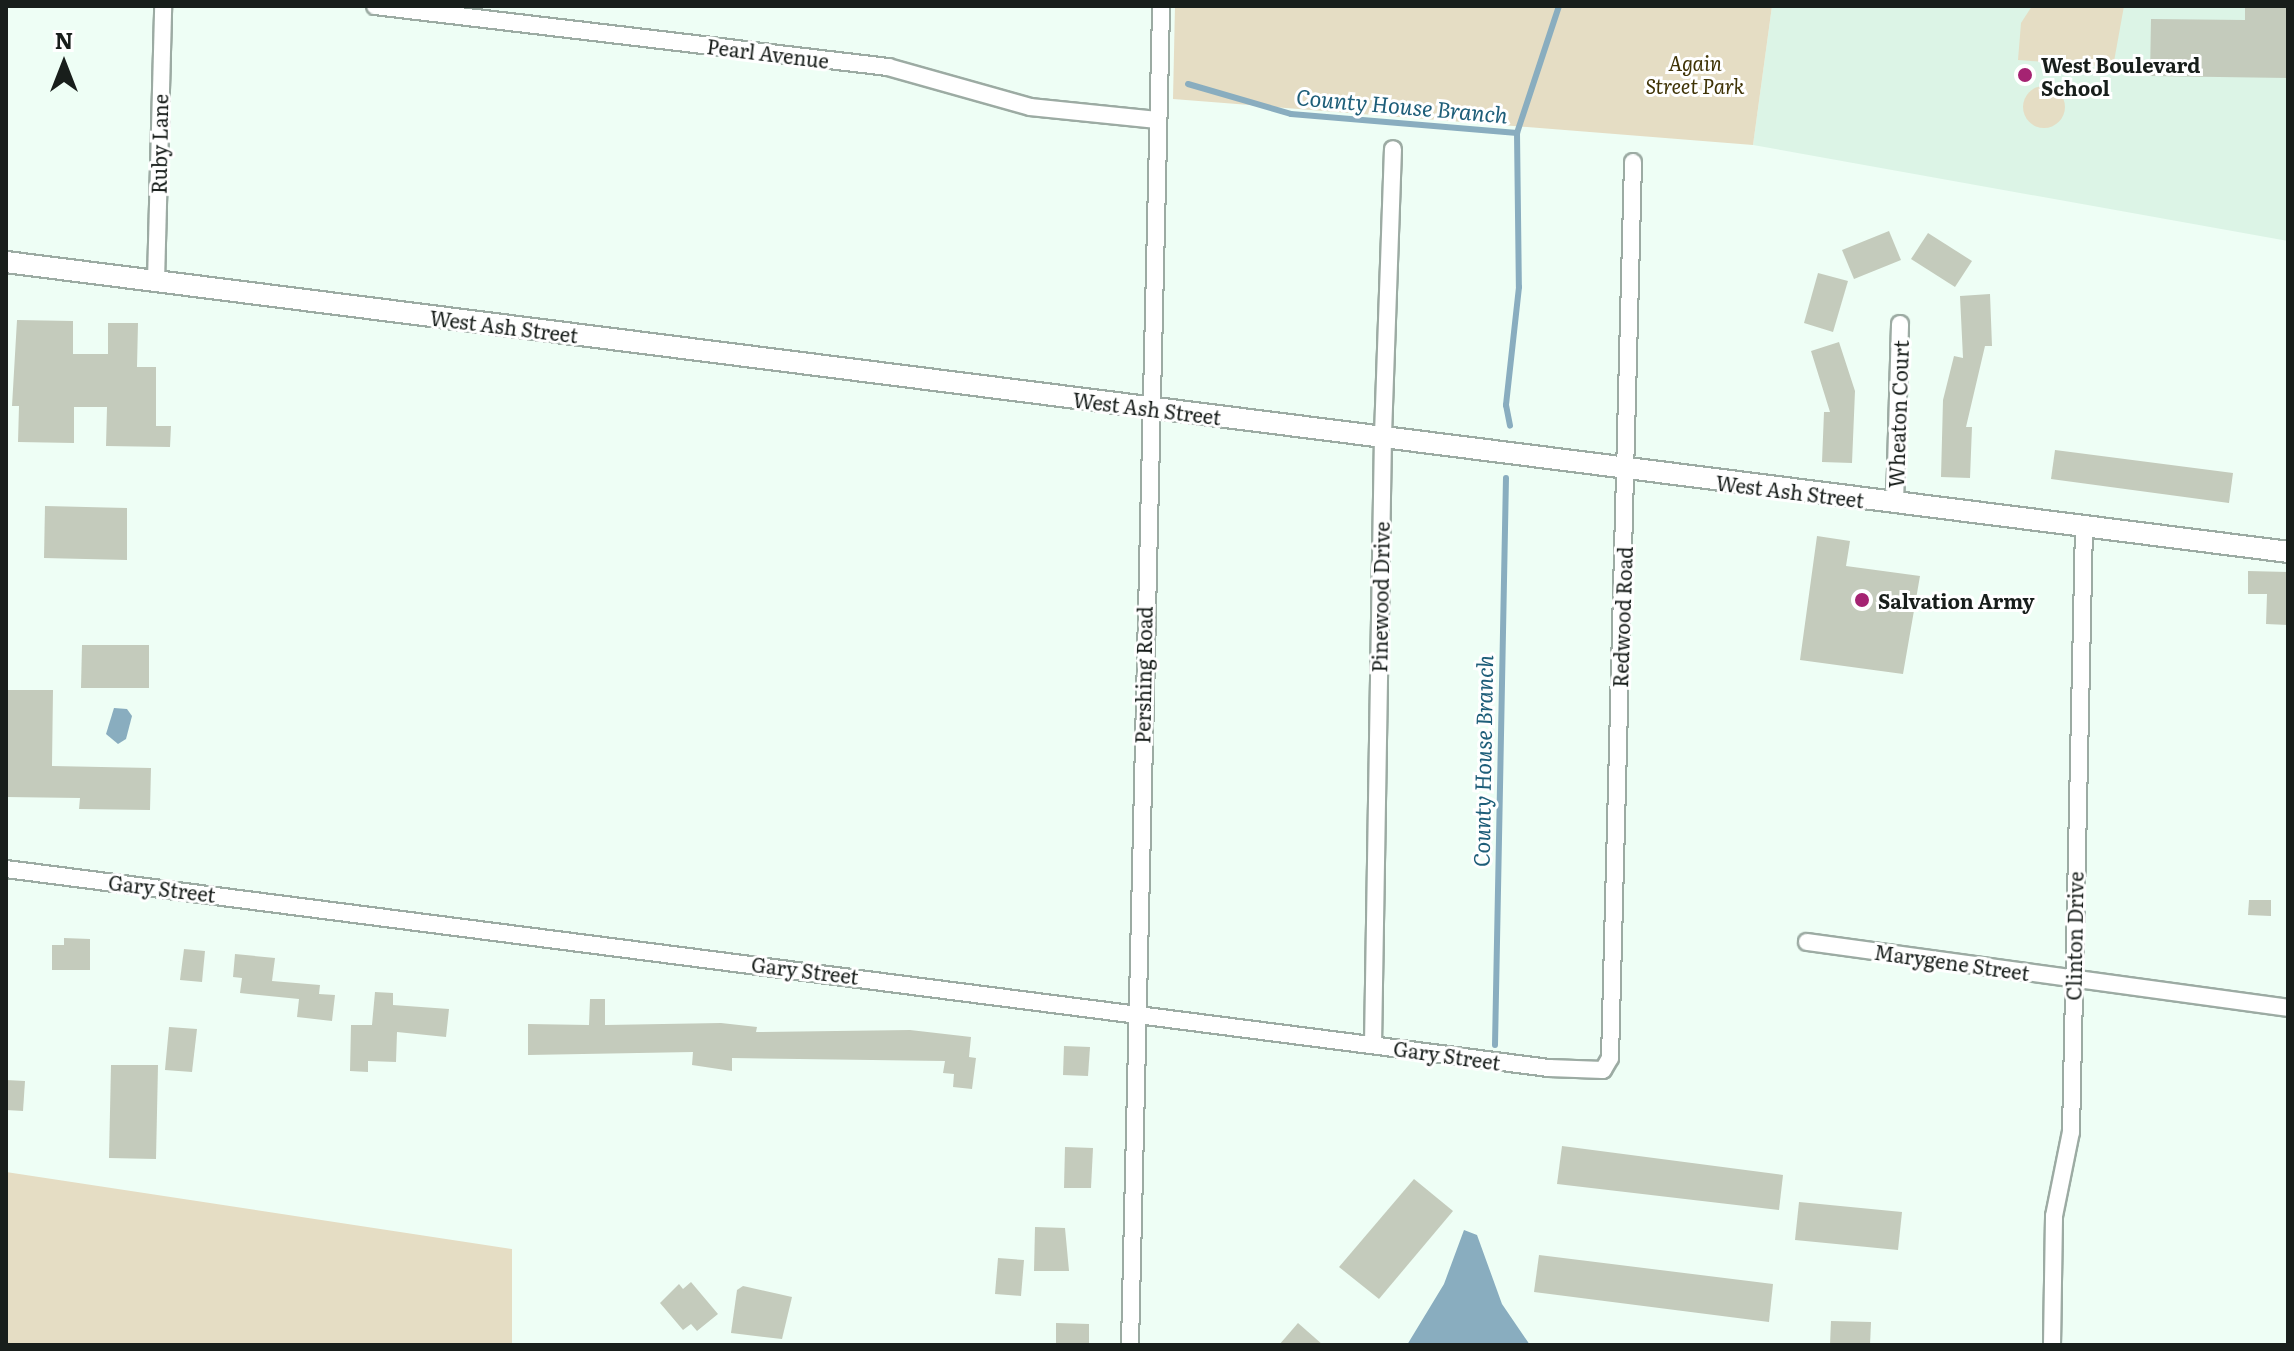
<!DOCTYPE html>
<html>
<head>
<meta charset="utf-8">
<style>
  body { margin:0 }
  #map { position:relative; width:2294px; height:1351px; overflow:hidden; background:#eefef5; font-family:Literata,serif }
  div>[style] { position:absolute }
  .built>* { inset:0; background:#dcf4e6 }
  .green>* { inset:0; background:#e5ddc4 }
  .round { border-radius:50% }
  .water>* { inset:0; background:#89adbf }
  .stream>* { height:6px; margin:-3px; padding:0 3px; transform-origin:3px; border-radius:3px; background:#89adbf }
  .building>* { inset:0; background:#c4cbbc }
  .roads { filter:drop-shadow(2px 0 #9caba3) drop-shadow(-2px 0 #9caba3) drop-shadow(0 2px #9caba3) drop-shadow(0 -2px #9caba3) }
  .minor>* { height:16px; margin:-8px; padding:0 8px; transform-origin:8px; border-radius:8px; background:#fff }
  .tertiary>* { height:20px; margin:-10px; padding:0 10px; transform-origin:10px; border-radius:10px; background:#fff }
  .dots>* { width:22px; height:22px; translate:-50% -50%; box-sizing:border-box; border:4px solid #fff; border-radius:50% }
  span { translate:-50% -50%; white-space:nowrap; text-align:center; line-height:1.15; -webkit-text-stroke:6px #fff; paint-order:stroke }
  .street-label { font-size:20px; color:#181e1b }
  .park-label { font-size:20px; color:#3f3306; font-style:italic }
  .poi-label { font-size:20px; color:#181e1b; font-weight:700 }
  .left { translate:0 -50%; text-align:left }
  .water-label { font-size:22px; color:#1e5e79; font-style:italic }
  .frame { position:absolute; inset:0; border:8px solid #181e1b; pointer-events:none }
  .north { position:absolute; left:24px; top:24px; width:80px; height:80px; -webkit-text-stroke:6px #fff; paint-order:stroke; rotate:0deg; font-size:22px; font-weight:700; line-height:32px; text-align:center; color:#181e1b }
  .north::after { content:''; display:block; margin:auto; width:28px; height:36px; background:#181e1b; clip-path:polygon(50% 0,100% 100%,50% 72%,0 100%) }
</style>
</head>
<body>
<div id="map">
  <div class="built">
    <div style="clip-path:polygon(1772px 6px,2288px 6px,2288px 241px,1753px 145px)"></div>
  </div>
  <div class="green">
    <div style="clip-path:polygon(1175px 6px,1772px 6px,1753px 145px,1173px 99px)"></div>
    <div style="clip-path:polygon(2032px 6px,2124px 6px,2113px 67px,2018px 60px,2021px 23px)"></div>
    <div class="round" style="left:2023px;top:86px;width:42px;height:42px"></div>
    <div style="clip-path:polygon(6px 1172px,512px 1249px,512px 1345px,6px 1345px)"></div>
  </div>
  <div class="water">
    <div style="clip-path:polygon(114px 708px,127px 709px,132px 716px,126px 739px,118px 744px,106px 734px)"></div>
    <div style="clip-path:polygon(1464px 1230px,1477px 1235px,1502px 1304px,1530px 1345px,1407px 1345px,1444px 1284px)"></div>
  </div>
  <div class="stream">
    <div style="left:1188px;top:84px;width:107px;rotate:16.2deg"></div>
    <div style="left:1291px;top:114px;width:227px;rotate:4.8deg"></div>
    <div style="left:1517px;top:133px;width:154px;rotate:89.3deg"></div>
    <div style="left:1519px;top:287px;width:119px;rotate:96.3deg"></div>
    <div style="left:1506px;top:405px;width:21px;rotate:79deg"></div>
    <div style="left:1517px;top:133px;width:134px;rotate:-71.7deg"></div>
    <div style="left:1495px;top:1045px;width:567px;rotate:-88.89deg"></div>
  </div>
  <div class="building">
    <div style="clip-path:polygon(2245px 6px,2288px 6px,2288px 78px,2150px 76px,2151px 19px,2245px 20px)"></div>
    <div style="clip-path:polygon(1889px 231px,1901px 260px,1854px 279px,1842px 250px)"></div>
    <div style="clip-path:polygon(1928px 233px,1972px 261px,1955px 287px,1911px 259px)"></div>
    <div style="clip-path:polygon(1818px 273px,1848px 281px,1833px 332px,1804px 323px)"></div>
    <div style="clip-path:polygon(1990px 294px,1992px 346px,1985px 346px,1966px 427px,1972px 427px,1970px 478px,1941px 477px,1943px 400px,1954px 356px,1963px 358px,1960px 296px)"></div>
    <div style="clip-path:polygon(17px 320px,73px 321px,73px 354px,108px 354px,108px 323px,138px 323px,137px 367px,156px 367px,156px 426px,171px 426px,170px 447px,106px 446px,107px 407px,74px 407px,74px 443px,18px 442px,19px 406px,12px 406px)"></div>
    <div style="clip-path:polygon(1839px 342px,1855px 391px,1852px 463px,1822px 462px,1824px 412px,1830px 412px,1811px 351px)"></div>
    <div style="clip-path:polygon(2055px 450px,2233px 473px,2229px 503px,2051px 479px)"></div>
    <div style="clip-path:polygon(45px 506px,127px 508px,127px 560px,44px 558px)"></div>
    <div style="clip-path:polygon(1817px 536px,1850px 541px,1846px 566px,1920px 576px,1903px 674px,1800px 660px)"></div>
    <div style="clip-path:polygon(2248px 571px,2288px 572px,2288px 625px,2266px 624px,2267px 594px,2248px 594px)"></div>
    <div style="clip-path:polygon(82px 645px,149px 645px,149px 688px,81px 688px)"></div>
    <div style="clip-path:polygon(6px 690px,53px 690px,52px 766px,151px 768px,150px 810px,79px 809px,80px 798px,6px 797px)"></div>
    <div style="clip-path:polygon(2249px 900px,2271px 900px,2271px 916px,2248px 915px)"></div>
    <div style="clip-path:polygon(64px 938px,90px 939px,90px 970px,52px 970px,52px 945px,64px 945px)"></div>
    <div style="clip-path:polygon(184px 949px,205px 951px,202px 982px,180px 980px)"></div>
    <div style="clip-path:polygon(235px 954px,275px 958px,272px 981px,320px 985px,319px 994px,335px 995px,332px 1021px,297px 1017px,299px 999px,240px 993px,242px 978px,233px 977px)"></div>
    <div style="clip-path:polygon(375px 992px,393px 993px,393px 1005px,449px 1009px,446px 1037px,397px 1032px,396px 1062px,368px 1061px,368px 1072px,350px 1071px,351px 1025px,372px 1025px)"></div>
    <div style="clip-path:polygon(590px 999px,605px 999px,605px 1025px,721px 1023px,757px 1027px,756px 1032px,910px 1030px,971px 1037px,969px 1057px,976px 1058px,972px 1089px,953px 1087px,954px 1074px,943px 1073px,945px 1061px,732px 1058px,732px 1071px,692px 1065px,693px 1052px,528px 1055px,528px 1024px,589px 1025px)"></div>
    <div style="clip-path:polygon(169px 1027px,197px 1029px,192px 1072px,165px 1070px)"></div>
    <div style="clip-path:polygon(1064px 1046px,1090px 1047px,1088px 1076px,1063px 1075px)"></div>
    <div style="clip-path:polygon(111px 1065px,158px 1065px,156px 1159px,109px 1158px)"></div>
    <div style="clip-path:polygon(6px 1080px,25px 1081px,23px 1111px,6px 1110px)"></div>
    <div style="clip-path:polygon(1562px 1146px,1783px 1175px,1779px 1210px,1557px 1184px)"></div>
    <div style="clip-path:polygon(1065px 1147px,1093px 1148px,1091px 1188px,1064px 1188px)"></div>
    <div style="clip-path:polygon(1414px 1179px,1453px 1211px,1379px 1299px,1339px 1267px)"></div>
    <div style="clip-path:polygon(1799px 1202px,1902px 1212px,1898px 1250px,1795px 1240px)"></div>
    <div style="clip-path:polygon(1035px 1227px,1065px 1228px,1069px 1271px,1034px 1271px)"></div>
    <div style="clip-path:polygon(1539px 1255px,1773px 1284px,1769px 1322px,1534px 1292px)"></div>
    <div style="clip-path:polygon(998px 1258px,1024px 1260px,1021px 1296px,995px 1294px)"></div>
    <div style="clip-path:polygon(691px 1282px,718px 1314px,697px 1331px,691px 1324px,683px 1330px,660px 1303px,679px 1284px,683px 1289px)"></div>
    <div style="clip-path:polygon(743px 1286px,792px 1297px,782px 1339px,731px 1333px,737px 1290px)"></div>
    <div style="clip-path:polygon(1831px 1321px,1871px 1322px,1870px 1345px,1830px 1345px)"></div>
    <div style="clip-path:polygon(1056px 1323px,1089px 1324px,1089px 1345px,1056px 1345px)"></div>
    <div style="clip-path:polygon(1298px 1323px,1323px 1345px,1279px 1345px)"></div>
  </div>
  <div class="roads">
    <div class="minor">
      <div style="left:375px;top:6px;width:517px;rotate:6.78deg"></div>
      <div style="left:888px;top:67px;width:148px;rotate:15.7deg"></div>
      <div style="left:1030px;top:107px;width:128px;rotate:5.8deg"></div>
      <div style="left:156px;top:281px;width:275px;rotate:-88.5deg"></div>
      <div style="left:1895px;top:504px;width:180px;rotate:-88.4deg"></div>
      <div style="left:6px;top:869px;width:1556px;rotate:7.35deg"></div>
      <div style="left:1549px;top:1068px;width:54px;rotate:2.1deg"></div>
      <div style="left:1603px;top:1070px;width:14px;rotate:-60deg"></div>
      <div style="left:1610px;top:1058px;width:896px;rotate:-88.53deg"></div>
      <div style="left:1807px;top:942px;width:486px;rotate:7.8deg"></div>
      <div style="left:1373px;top:1045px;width:610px;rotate:-89.06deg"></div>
      <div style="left:1383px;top:435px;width:286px;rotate:-88deg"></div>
      <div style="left:1130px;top:1345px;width:1339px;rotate:-88.67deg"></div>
      <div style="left:2052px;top:1345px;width:129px;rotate:-89.1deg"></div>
      <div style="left:2054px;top:1216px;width:86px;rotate:-78.6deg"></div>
      <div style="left:2071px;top:1132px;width:606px;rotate:-88.77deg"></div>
    </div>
    <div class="tertiary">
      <div style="left:6px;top:262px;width:2300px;rotate:7.24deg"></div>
    </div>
  </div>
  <div class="dots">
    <div style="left:2025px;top:75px;background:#a52372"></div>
    <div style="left:1862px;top:600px;background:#a52372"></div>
  </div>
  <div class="street-label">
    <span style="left:768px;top:53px;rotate:7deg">Pearl Avenue</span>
    <span style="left:159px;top:144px;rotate:-89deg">Ruby Lane</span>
    <span style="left:504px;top:326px;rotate:7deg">West Ash Street</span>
    <span style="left:1147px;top:408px;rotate:7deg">West Ash Street</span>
    <span style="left:1898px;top:414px;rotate:-88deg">Wheaton Court</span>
    <span style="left:1790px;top:491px;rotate:7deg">West Ash Street</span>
    <span style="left:1380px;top:597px;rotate:-89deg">Pinewood Drive</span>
    <span style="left:1622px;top:617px;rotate:-88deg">Redwood Road</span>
    <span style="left:1143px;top:675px;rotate:-89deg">Pershing Road</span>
    <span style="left:162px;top:888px;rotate:7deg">Gary Street</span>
    <span style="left:2074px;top:936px;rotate:-89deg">Clinton Drive</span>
    <span style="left:1952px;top:962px;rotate:8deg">Marygene Street</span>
    <span style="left:805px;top:970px;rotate:7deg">Gary Street</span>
    <span style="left:1447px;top:1055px;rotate:8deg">Gary Street</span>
  </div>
  <div class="park-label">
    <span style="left:1695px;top:74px">Again<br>Street Park</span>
  </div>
  <div class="poi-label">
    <span class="left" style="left:2041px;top:76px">West Boulevard<br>School</span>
    <span class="left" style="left:1878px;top:600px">Salvation Army</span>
  </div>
  <div class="water-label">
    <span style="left:1402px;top:105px;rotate:5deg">County House Branch</span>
    <span style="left:1482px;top:761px;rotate:-89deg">County House Branch</span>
  </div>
  <div class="frame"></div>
  <div class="north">N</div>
</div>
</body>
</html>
